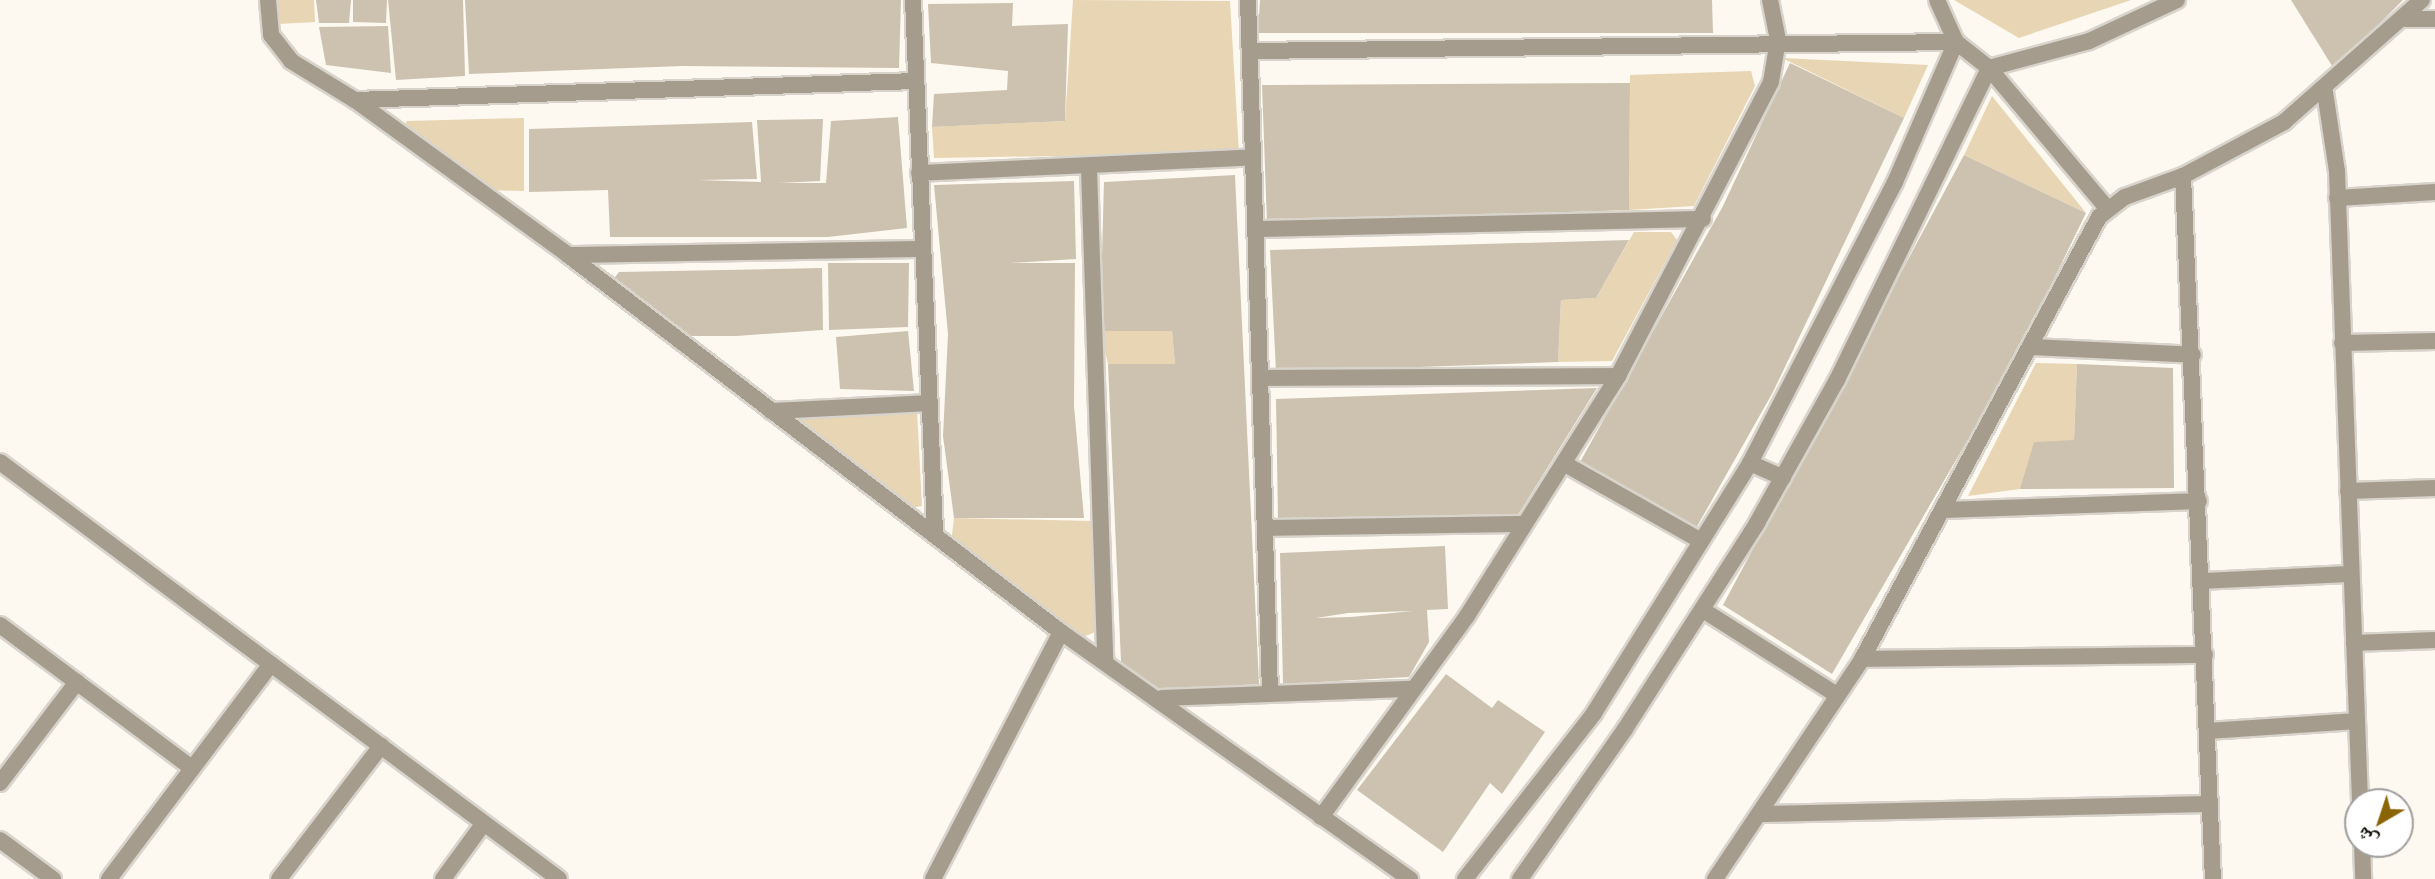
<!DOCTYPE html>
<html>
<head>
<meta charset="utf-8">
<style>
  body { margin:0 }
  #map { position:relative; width:2435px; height:879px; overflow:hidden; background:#fdf9f1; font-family:"Public Sans","Noto Naskh Arabic",sans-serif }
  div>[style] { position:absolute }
  .green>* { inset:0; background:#e8d5b3 }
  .building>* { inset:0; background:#cdc2b0 }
  .roads { filter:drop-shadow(2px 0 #d8d4cc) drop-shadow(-2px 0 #d8d4cc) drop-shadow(0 2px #d8d4cc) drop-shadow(0 -2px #d8d4cc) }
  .minor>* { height:16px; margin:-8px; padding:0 8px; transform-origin:8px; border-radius:8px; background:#a59c8e }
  span { translate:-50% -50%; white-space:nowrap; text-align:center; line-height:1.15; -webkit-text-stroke:5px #fff; paint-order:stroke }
  .north { position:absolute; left:2344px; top:788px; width:70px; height:70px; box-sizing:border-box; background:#fff; border:2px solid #a19f9d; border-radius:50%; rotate:219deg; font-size:19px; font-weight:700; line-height:28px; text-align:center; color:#141009 }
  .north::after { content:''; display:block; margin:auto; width:24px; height:32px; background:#8b6403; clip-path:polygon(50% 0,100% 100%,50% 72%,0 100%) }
</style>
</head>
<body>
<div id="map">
  <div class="green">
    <div style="clip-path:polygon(273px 0,314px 0,315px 22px,278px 24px)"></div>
    <div style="clip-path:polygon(1073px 0,1230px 1px,1239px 153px,934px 158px,932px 127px,1065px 121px)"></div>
    <div style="clip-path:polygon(1954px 0,2131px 0,2019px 38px)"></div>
    <div style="clip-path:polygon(1782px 58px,1928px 65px,1904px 118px)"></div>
    <div style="clip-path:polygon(1751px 71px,1755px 86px,1694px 206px,1629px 210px,1630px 75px)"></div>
    <div style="clip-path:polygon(1992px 96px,2086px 213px,1964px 155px)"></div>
    <div style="clip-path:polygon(524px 118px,524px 191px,482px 190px,403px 127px,407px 121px)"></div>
    <div style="clip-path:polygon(1634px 232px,1671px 232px,1677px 240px,1612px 361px,1558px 362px,1561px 300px,1596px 298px)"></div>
    <div style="clip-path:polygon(1100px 331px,1172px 331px,1175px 364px,1108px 364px)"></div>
    <div style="clip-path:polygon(2036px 363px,2077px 364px,2074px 440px,2020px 489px,1968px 496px)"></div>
    <div style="clip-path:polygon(917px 411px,922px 506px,909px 508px,800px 426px,802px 415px)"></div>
    <div style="clip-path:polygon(954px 518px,1093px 521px,1095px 632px,1083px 637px,998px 575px,952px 535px)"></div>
  </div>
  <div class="building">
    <div style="clip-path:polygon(316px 0,351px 0,349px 23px,319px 23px)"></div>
    <div style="clip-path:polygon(353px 0,387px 0,386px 23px,353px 22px)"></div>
    <div style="clip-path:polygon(388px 0,463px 0,465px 76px,396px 80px)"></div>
    <div style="clip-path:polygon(465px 0,901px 0,899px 68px,682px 66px,469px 74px)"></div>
    <div style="clip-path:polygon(1260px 0,1712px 0,1713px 33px,1258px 33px)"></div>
    <div style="clip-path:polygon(2291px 0,2403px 0,2334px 69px)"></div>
    <div style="clip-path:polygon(1013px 3px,1012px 26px,1068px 24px,1065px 121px,932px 127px,934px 94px,1007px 90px,1008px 71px,931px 63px,928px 4px)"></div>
    <div style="clip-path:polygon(388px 26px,391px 73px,326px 65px,319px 27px)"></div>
    <div style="clip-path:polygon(1790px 63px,1904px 118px,1773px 392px,1695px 530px,1580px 462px,1723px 206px)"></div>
    <div style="clip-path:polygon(1630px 83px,1629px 210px,1267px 223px,1262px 85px)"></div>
    <div style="clip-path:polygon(898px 117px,907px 228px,828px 237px,610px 237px,608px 190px,529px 192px,529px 129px,752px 122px,757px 179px,698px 180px,761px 182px,757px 120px,823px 119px,820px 181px,779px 183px,826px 183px,831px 121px)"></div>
    <div style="clip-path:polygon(1964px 155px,2086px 213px,2018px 353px,1832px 674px,1723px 605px)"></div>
    <div style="clip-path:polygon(1235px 175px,1259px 684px,1157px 690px,1121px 662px,1108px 364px,1175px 364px,1172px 331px,1100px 331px,1104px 182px)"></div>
    <div style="clip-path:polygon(1074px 181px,1076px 259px,1010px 263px,1075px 263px,1074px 406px,1084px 518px,954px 518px,943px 436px,948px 334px,934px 185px)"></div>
    <div style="clip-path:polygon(1629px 240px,1596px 298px,1561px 300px,1558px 362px,1276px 372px,1270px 250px)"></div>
    <div style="clip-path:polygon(828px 263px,909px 263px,908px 327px,829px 330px)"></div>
    <div style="clip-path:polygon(822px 268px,823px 330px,736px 336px,684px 336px,612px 281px,619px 272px)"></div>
    <div style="clip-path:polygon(908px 331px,914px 391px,840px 389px,836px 337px)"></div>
    <div style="clip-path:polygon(2077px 364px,2173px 368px,2174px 488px,2020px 489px,2034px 442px,2074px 440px)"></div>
    <div style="clip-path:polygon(1597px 388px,1516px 518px,1278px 519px,1276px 399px)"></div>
    <div style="clip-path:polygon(evenodd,1445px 546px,1448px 609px,1427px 610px,1429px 642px,1409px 677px,1283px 684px,1280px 553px,1445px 546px,1413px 611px,1351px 617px,1316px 618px,1348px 613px,1413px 611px)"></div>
    <div style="clip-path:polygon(1446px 674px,1492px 708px,1498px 700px,1545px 732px,1502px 794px,1490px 783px,1443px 852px,1357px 790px)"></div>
  </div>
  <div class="roads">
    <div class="minor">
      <div style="left:268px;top:0;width:35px;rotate:85deg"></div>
      <div style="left:271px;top:35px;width:33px;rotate:52deg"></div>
      <div style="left:291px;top:61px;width:75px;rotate:31.4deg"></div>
      <div style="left:355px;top:100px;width:263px;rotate:36deg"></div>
      <div style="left:568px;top:255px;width:621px;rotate:37.41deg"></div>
      <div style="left:1061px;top:632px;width:428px;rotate:35.3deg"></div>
      <div style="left:913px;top:0;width:532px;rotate:87.63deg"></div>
      <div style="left:1248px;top:0;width:693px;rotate:88.18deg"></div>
      <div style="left:1937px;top:0;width:46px;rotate:65.7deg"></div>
      <div style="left:1956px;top:42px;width:42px;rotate:38.2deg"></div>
      <div style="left:1989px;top:68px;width:183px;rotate:49.9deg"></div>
      <div style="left:2406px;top:19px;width:29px"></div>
      <div style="left:1250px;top:51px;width:706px;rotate:-0.73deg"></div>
      <div style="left:1989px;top:68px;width:104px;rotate:-15.1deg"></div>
      <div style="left:2089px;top:41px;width:97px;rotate:-25deg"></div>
      <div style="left:2325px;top:92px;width:80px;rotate:81.4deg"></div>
      <div style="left:2337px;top:171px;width:631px;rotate:87.91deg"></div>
      <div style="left:355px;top:100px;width:561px;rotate:-1.94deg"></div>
      <div style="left:1089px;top:169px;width:491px;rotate:88.1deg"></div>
      <div style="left:919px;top:173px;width:334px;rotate:-2.7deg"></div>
      <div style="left:2183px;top:176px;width:704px;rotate:87.56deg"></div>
      <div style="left:2337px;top:198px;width:98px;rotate:-3.5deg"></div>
      <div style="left:1257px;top:229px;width:446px;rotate:-1.3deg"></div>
      <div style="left:568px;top:255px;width:354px;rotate:-1deg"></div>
      <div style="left:2342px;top:343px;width:93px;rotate:-1.2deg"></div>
      <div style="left:2032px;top:347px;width:161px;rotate:2.8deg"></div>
      <div style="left:1260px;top:378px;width:358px;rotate:-0.3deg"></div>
      <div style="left:771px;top:411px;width:156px;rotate:-2.9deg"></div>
      <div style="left:0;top:462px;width:697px;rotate:36.72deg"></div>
      <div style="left:1750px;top:463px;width:36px;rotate:24deg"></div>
      <div style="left:1565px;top:464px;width:156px;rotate:29.5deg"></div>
      <div style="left:2348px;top:491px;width:87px;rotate:-2deg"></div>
      <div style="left:1945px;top:510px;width:254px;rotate:-2deg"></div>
      <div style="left:1265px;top:528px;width:259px;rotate:-0.9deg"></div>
      <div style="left:2202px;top:581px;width:149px;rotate:-2.7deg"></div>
      <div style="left:1703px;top:610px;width:159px;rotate:32.4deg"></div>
      <div style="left:0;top:625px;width:239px;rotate:36.7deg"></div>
      <div style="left:2354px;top:643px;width:81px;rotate:-2.1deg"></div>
      <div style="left:1862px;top:659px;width:343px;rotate:-0.7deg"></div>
      <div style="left:1162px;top:698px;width:249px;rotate:-2.1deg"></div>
      <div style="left:2208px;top:731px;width:149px;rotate:-3.8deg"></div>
      <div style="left:0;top:783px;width:127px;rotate:-52.7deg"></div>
      <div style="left:1762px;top:814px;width:448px;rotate:-1.3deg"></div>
      <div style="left:1321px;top:817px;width:248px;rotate:-54deg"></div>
      <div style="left:1467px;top:616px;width:284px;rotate:-57.8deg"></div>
      <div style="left:1618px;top:376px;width:331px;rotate:-62.5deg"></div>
      <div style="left:1771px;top:82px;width:43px;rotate:-80.5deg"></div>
      <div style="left:1778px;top:40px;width:41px;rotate:-101.3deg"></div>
      <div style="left:0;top:840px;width:66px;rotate:36.3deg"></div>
      <div style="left:2362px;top:844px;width:35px;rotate:88deg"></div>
      <div style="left:109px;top:879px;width:269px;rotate:-53deg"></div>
      <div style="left:279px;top:879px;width:168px;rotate:-52.5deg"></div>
      <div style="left:443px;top:879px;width:69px;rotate:-53.8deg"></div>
      <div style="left:933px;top:879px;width:278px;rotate:-62.6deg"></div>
      <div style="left:1465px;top:879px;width:210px;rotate:-52.1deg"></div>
      <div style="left:1594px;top:713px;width:295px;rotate:-58deg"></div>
      <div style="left:1750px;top:463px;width:316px;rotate:-62.7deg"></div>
      <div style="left:1895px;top:182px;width:153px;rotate:-66.5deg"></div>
      <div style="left:1520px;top:879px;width:183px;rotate:-55deg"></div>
      <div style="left:1625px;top:729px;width:245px;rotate:-57.3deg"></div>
      <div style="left:1757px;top:523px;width:164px;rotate:-60.8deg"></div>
      <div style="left:1837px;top:380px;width:347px;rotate:-64deg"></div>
      <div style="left:1715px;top:879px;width:265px;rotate:-56.2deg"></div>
      <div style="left:1862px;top:659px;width:502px;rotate:-61.8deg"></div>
      <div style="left:2099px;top:217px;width:33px;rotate:-38deg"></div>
      <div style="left:2125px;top:197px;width:62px;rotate:-19.9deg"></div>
      <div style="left:2183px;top:176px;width:115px;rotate:-28.1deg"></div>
      <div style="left:2284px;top:122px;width:184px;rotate:-41.5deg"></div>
    </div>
  </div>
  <div class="north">ش</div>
</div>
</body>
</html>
